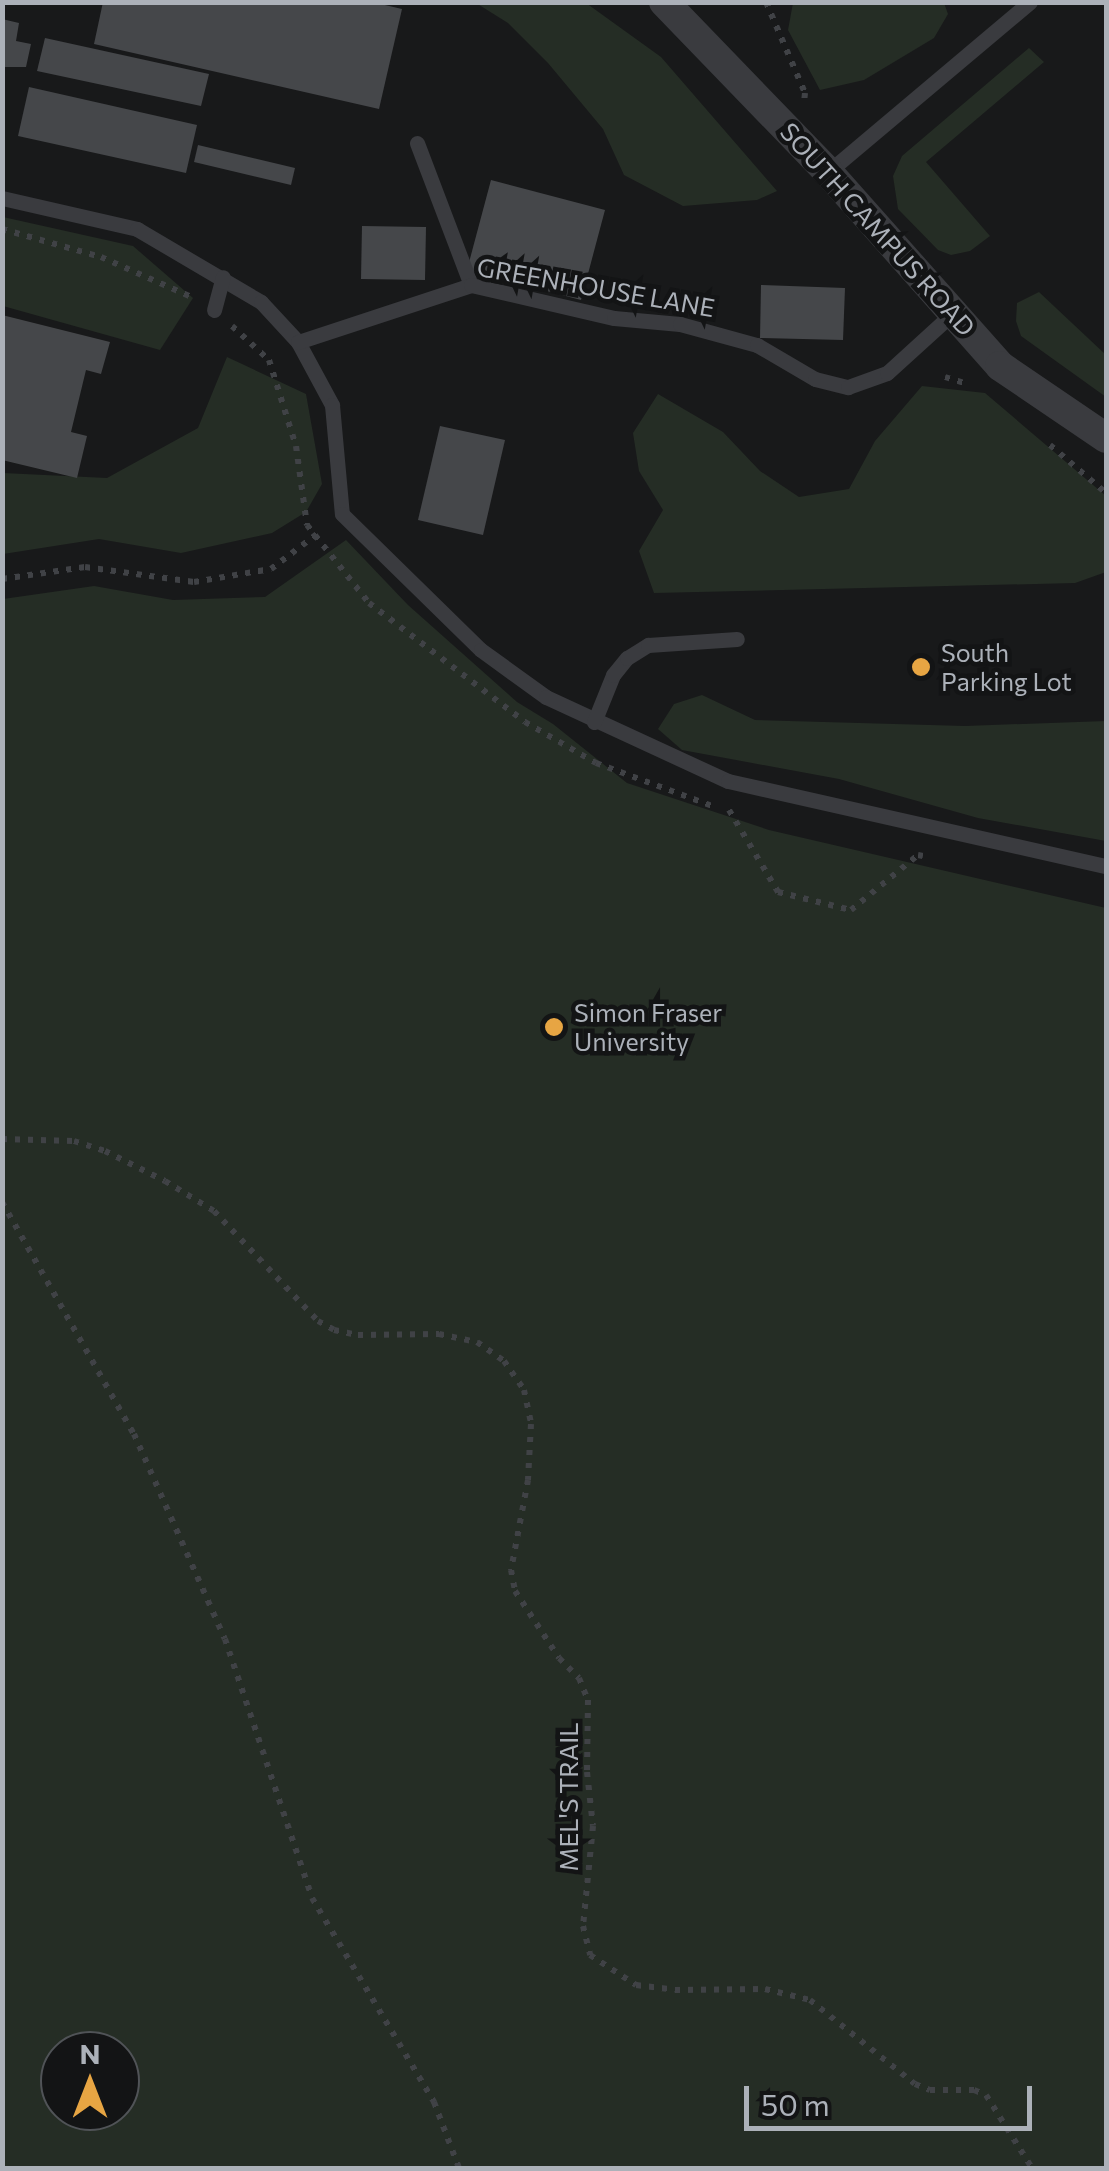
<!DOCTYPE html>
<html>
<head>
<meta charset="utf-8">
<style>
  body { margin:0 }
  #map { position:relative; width:1109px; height:2171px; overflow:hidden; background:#18191a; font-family:Commissioner,sans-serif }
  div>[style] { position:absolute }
  .green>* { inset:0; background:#252d25 }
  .building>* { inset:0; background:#45474a }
  .path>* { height:6px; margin-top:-3px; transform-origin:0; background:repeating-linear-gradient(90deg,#404246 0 5px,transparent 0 13px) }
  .service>* { height:15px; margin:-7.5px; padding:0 7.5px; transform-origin:7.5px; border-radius:7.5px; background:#3a3b3f }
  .minor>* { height:30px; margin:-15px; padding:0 15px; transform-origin:15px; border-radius:15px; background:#3a3b3f }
  .dots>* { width:28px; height:28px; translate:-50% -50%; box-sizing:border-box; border:5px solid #131415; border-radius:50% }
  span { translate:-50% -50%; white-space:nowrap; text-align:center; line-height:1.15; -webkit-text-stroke:9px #131415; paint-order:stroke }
  .street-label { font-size:25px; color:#acb1b9 }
  .poi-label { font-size:25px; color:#acb1b9 }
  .left { translate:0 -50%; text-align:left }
  .frame { position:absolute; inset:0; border:5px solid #acb1b9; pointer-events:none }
  .north { position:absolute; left:40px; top:2031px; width:100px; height:100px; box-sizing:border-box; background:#131415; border:2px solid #505357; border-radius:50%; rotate:0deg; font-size:28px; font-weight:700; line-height:40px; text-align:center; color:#acb1b9 }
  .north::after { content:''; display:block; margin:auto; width:35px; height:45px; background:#e7a543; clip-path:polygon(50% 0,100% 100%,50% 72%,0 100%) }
  .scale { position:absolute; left:744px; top:2086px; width:288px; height:45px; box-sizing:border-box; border:5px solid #acb1b9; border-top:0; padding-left:12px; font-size:30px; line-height:35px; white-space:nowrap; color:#acb1b9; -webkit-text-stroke:8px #131415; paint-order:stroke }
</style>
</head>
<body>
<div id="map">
  <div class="green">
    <div style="clip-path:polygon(476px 3px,586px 3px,661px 57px,777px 191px,757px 200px,683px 206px,624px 175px,603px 129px,548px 63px,508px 23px)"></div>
    <div style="clip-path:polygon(793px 3px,944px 3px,948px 14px,934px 38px,864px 80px,820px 90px,788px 30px)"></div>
    <div style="clip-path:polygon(1029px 48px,1044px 62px,926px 162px,990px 236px,970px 251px,951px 255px,938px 250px,898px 209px,893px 176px,902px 156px)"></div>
    <div style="clip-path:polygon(3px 217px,133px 246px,193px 298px,160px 350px,3px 306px)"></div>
    <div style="clip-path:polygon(1039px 292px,1106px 355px,1106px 397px,1021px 336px,1016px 321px,1017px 303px)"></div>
    <div style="clip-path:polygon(227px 357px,306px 394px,322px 484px,306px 512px,272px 533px,181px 553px,99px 539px,3px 554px,3px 473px,107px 478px,198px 428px)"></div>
    <div style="clip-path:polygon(922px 386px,985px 393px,1106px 496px,1106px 572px,1075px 583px,654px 593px,639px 551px,663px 510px,639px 471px,633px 433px,658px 394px,723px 432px,760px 471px,799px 497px,849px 489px,875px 441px)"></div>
    <div style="clip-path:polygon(evenodd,346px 540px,408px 605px,517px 702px,553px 724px,627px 783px,769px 830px,1106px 908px,1106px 2168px,3px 2168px,3px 599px,94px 586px,173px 600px,265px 597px,346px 540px,60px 2051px,120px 2051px,120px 2111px,60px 2111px,60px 2051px)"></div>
    <div style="clip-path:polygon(702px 695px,755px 720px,965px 726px,1106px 721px,1106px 841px,978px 818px,839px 779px,682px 750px,658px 729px,674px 704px)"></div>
  </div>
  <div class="building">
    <div style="clip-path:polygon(103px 2px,372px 2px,402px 9px,379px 109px,94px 44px)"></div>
    <div style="clip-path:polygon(2px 19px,19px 23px,16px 41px,31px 44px,26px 67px,2px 67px)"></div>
    <div style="clip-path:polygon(45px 38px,209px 74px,201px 106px,37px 71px)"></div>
    <div style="clip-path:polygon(29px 87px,197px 125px,186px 173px,18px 136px)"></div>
    <div style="clip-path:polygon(198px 145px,295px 168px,291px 185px,194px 162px)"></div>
    <div style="clip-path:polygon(491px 180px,605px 210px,581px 300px,467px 270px)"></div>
    <div style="clip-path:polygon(362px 226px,426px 227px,425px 280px,361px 279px)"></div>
    <div style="clip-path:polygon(761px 285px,845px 288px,843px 340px,760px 338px)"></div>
    <div style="clip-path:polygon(2px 315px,110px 342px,101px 374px,86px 370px,71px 432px,87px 436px,77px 478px,2px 460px)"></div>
    <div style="clip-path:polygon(440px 426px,505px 440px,483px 535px,418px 520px)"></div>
  </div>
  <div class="path">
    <div style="left:766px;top:2px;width:99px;rotate:66.8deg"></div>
    <div style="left:805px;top:93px;width:9px;rotate:96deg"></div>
    <div style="left:2px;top:229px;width:103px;rotate:15.8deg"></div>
    <div style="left:101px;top:257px;width:102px;rotate:23.8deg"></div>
    <div style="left:232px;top:326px;width:50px;rotate:42.6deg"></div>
    <div style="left:269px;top:360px;width:90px;rotate:72.6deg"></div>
    <div style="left:296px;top:446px;width:80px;rotate:82.1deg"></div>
    <div style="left:307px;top:525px;width:100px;rotate:51.5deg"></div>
    <div style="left:369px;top:603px;width:196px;rotate:37.3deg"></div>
    <div style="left:525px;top:722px;width:82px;rotate:30deg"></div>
    <div style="left:596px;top:763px;width:124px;rotate:20.3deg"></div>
    <div style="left:945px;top:377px;width:24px;rotate:17deg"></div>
    <div style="left:1050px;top:445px;width:74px;rotate:40.6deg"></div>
    <div style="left:2px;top:579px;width:84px;rotate:-8.2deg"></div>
    <div style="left:85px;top:567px;width:110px;rotate:7.8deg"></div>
    <div style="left:194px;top:582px;width:78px;rotate:-9.6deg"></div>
    <div style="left:271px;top:569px;width:58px;rotate:-37.3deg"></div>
    <div style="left:729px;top:810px;width:96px;rotate:59.1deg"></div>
    <div style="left:778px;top:892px;width:75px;rotate:13.9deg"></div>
    <div style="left:851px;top:910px;width:87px;rotate:-39.4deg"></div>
    <div style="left:918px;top:855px;width:5px;rotate:11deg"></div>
    <div style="left:2px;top:1139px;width:72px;rotate:1.6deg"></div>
    <div style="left:74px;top:1141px;width:33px;rotate:18deg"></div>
    <div style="left:105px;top:1151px;width:67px;rotate:26.6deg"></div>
    <div style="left:165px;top:1181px;width:57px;rotate:31.5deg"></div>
    <div style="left:214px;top:1211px;width:151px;rotate:46.6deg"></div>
    <div style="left:318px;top:1321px;width:18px;rotate:29deg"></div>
    <div style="left:334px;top:1330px;width:25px;rotate:12deg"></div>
    <div style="left:358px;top:1335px;width:81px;rotate:-0.7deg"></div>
    <div style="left:439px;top:1334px;width:39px;rotate:12deg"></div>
    <div style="left:477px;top:1342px;width:33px;rotate:35deg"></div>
    <div style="left:504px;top:1361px;width:35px;rotate:55deg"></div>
    <div style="left:524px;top:1390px;width:35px;rotate:78deg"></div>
    <div style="left:531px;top:1424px;width:56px;rotate:93.1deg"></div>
    <div style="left:528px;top:1480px;width:92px;rotate:100.7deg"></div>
    <div style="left:511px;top:1570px;width:21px;rotate:79deg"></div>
    <div style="left:515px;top:1591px;width:80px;rotate:56.7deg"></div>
    <div style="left:559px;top:1658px;width:28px;rotate:45deg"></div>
    <div style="left:579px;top:1678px;width:24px;rotate:68deg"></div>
    <div style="left:588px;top:1700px;width:72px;rotate:90.8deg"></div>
    <div style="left:587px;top:1772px;width:54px;rotate:83.7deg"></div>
    <div style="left:593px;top:1826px;width:100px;rotate:95.7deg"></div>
    <div style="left:583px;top:1926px;width:30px;rotate:76deg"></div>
    <div style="left:590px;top:1955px;width:55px;rotate:33.1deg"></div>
    <div style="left:636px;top:1985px;width:39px;rotate:7deg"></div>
    <div style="left:675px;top:1990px;width:90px;rotate:-0.6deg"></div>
    <div style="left:765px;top:1989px;width:46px;rotate:13.7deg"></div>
    <div style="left:810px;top:2000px;width:134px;rotate:38.7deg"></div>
    <div style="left:915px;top:2084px;width:16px;rotate:22deg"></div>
    <div style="left:930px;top:2090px;width:44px"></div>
    <div style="left:974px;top:2090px;width:13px;rotate:23deg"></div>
    <div style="left:986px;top:2095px;width:86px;rotate:57.8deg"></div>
    <div style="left:2px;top:1202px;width:267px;rotate:60.4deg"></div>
    <div style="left:134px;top:1434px;width:224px;rotate:66.1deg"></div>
    <div style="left:225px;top:1639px;width:273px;rotate:71.4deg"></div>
    <div style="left:312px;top:1898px;width:238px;rotate:59.1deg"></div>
    <div style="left:434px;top:2102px;width:71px;rotate:69.3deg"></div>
  </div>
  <div class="service">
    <div style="left:417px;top:143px;width:152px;rotate:69.2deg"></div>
    <div style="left:828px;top:172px;width:264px;rotate:-40.1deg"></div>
    <div style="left:2px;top:198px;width:139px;rotate:12.9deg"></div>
    <div style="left:137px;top:229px;width:144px;rotate:30.5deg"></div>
    <div style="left:261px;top:302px;width:54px;rotate:47.2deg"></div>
    <div style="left:298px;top:342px;width:72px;rotate:61.6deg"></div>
    <div style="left:332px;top:405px;width:109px;rotate:84.8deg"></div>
    <div style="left:342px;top:514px;width:194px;rotate:44.4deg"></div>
    <div style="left:481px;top:650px;width:80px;rotate:35.9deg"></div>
    <div style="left:546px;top:697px;width:200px;rotate:24.8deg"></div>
    <div style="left:728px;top:781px;width:387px;rotate:12.7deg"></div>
    <div style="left:214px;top:310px;width:34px;rotate:-75deg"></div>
    <div style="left:298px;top:342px;width:182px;rotate:-18.2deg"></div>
    <div style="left:471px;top:285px;width:147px;rotate:13deg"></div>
    <div style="left:614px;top:318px;width:66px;rotate:5.2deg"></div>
    <div style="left:680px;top:324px;width:80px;rotate:15.3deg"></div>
    <div style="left:757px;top:345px;width:67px;rotate:30.4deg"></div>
    <div style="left:815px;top:379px;width:34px;rotate:14deg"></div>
    <div style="left:848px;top:387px;width:41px;rotate:-19.7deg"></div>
    <div style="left:887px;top:373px;width:89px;rotate:-42.3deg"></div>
    <div style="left:594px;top:722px;width:51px;rotate:-68deg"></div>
    <div style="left:613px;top:675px;width:22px;rotate:-51deg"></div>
    <div style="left:627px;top:658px;width:25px;rotate:-32deg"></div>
    <div style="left:648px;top:645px;width:89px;rotate:-3.9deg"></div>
  </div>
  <div class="minor">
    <div style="left:664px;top:2px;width:236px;rotate:46deg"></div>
    <div style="left:828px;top:172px;width:259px;rotate:48.4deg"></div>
    <div style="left:1000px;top:366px;width:128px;rotate:34.2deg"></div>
  </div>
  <div class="dots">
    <div style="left:921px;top:667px;background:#e7a543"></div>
    <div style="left:554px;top:1027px;background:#e7a543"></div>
  </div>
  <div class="street-label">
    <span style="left:878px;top:229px;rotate:48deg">SOUTH CAMPUS ROAD</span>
    <span style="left:596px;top:287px;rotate:10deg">GREENHOUSE LANE</span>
    <span style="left:568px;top:1797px;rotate:-90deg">MEL'S TRAIL</span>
  </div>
  <div class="poi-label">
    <span class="left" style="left:941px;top:667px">South<br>Parking Lot</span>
    <span class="left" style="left:574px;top:1027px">Simon Fraser<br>University</span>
  </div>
  <div class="frame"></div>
  <div class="north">N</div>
  <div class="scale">50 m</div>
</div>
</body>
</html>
